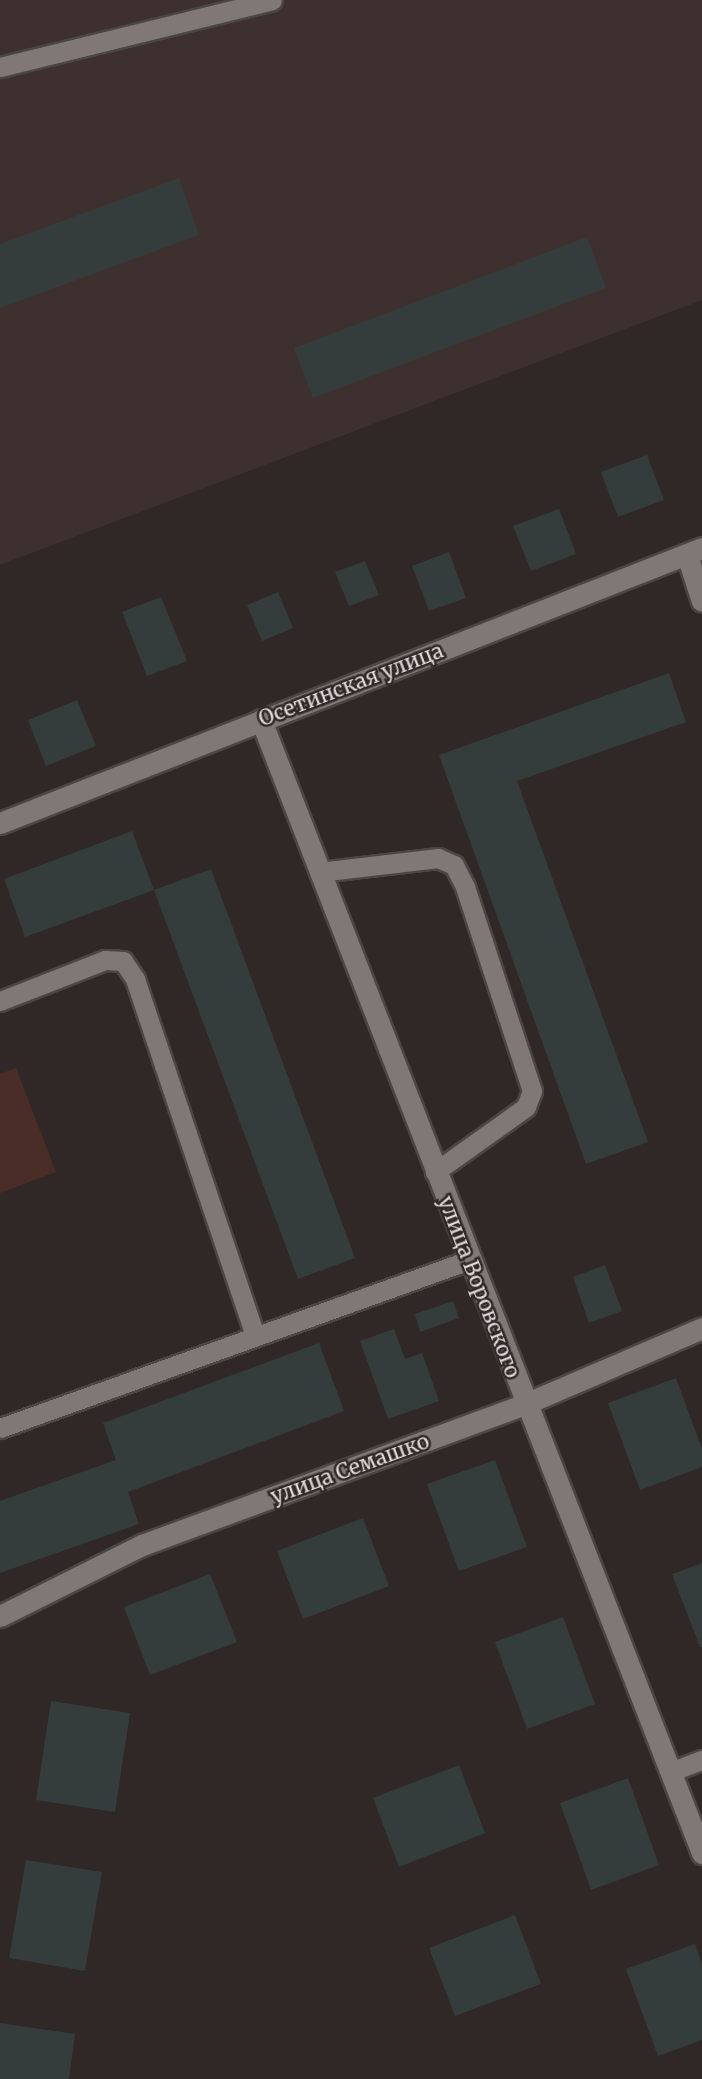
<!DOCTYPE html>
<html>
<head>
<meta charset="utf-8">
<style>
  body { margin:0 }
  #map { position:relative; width:702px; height:2079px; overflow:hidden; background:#2f2826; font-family:Merriweather,serif }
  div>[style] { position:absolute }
  .built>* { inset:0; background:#3e302e }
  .green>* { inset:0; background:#4a2d26 }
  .building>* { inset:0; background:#353d3c }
  .roads { filter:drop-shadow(2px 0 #4b4644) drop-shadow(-2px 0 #4b4644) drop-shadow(0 2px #4b4644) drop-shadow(0 -2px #4b4644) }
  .lane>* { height:19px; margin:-9.5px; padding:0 9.5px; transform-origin:9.5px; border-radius:9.5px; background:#807876 }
  .street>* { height:21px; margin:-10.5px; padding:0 10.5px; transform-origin:10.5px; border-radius:10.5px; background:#807876 }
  span { translate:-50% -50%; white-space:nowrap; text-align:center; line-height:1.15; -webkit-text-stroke:5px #2f2826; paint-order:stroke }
  .street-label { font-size:21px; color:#e0dbda }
</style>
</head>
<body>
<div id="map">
  <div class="built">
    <div style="clip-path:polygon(0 0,702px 0,702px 300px,0 565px)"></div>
  </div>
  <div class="green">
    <div style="clip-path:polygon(16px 1068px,56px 1172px,0 1193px,0 1074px)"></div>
  </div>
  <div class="building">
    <div style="clip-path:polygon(179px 178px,199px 235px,0 308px,0 244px)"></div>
    <div style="clip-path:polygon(587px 237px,606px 288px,313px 398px,294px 348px)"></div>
    <div style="clip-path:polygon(647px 455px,664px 500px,618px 517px,601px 472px)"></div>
    <div style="clip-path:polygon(559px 509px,576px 554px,531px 571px,513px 526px)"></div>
    <div style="clip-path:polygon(449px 552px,466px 598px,429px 611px,412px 566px)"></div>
    <div style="clip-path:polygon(365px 561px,379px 595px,349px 606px,335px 572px)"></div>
    <div style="clip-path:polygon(278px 592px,293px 628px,262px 641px,247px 605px)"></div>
    <div style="clip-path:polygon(161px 597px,187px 661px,147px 676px,122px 612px)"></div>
    <div style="clip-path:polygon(669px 673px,686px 722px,517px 781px,648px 1142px,586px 1164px,439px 755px)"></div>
    <div style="clip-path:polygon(77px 700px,96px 746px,46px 766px,28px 720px)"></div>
    <div style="clip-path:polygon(132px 831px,154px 890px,25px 937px,4px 879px)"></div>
    <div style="clip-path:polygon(211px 869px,355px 1258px,298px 1279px,154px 890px)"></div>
    <div style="clip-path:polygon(605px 1265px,622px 1311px,589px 1323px,573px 1277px)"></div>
    <div style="clip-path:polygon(453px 1301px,459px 1318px,420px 1332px,415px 1314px)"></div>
    <div style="clip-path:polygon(394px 1329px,405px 1359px,422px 1353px,439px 1401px,388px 1419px,360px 1341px)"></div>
    <div style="clip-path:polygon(319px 1343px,344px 1411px,128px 1492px,139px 1524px,0 1573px,0 1501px,116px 1460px,103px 1423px)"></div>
    <div style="clip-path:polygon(676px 1378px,702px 1449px,702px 1467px,640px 1490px,608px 1403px)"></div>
    <div style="clip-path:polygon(495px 1460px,527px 1547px,459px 1571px,427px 1484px)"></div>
    <div style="clip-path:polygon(363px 1518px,389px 1586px,303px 1619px,277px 1551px)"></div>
    <div style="clip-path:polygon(702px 1563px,702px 1647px,700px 1647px,672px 1574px)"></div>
    <div style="clip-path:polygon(210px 1574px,237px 1642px,150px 1675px,124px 1607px)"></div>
    <div style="clip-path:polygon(563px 1617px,595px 1704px,527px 1729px,495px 1642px)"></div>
    <div style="clip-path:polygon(51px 1701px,130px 1713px,115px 1812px,36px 1800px)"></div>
    <div style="clip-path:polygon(459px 1765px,485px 1833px,399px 1867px,373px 1798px)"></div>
    <div style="clip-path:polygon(628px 1778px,659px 1865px,591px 1890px,560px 1803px)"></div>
    <div style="clip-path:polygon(26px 1860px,102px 1872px,85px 1971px,9px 1958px)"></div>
    <div style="clip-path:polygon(515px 1915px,541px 1984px,455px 2016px,429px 1948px)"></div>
    <div style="clip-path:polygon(695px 1944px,702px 1964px,702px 2040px,658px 2056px,626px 1969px)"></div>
    <div style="clip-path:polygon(0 2023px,75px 2034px,69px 2079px,0 2079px)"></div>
  </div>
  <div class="roads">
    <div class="lane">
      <div style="left:0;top:67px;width:280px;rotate:-13.8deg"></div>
      <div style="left:319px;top:872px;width:120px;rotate:-6.7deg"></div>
      <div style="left:438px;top:858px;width:17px;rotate:24deg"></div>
      <div style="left:454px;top:865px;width:25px;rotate:63deg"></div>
      <div style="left:465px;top:887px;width:215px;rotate:71.8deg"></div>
      <div style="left:532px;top:1091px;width:17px;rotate:111deg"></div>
      <div style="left:526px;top:1107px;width:112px;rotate:144.5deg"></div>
      <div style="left:0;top:1001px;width:113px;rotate:-21.3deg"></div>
      <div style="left:105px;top:960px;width:18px;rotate:3deg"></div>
      <div style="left:123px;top:961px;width:22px;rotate:56deg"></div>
      <div style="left:135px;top:979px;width:377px;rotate:71.4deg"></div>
      <div style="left:0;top:1428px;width:497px;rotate:-19.7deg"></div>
      <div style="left:670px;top:1772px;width:34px;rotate:-21deg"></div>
    </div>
    <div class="street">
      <div style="left:687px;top:555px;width:48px;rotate:71.9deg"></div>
      <div style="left:261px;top:720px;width:1216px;rotate:68.73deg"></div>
      <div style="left:0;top:823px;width:754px;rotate:-21.39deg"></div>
      <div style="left:0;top:1616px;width:159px;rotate:-26.6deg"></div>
      <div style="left:142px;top:1545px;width:408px;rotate:-20.2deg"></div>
      <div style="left:525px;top:1404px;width:193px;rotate:-23.2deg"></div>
    </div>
  </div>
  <div class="street-label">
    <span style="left:351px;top:685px;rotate:-21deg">Осетинская улица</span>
    <span style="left:479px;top:1287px;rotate:69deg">улица Воровского</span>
    <span style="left:350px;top:1469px;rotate:-20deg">улица Семашко</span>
  </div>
</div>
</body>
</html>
